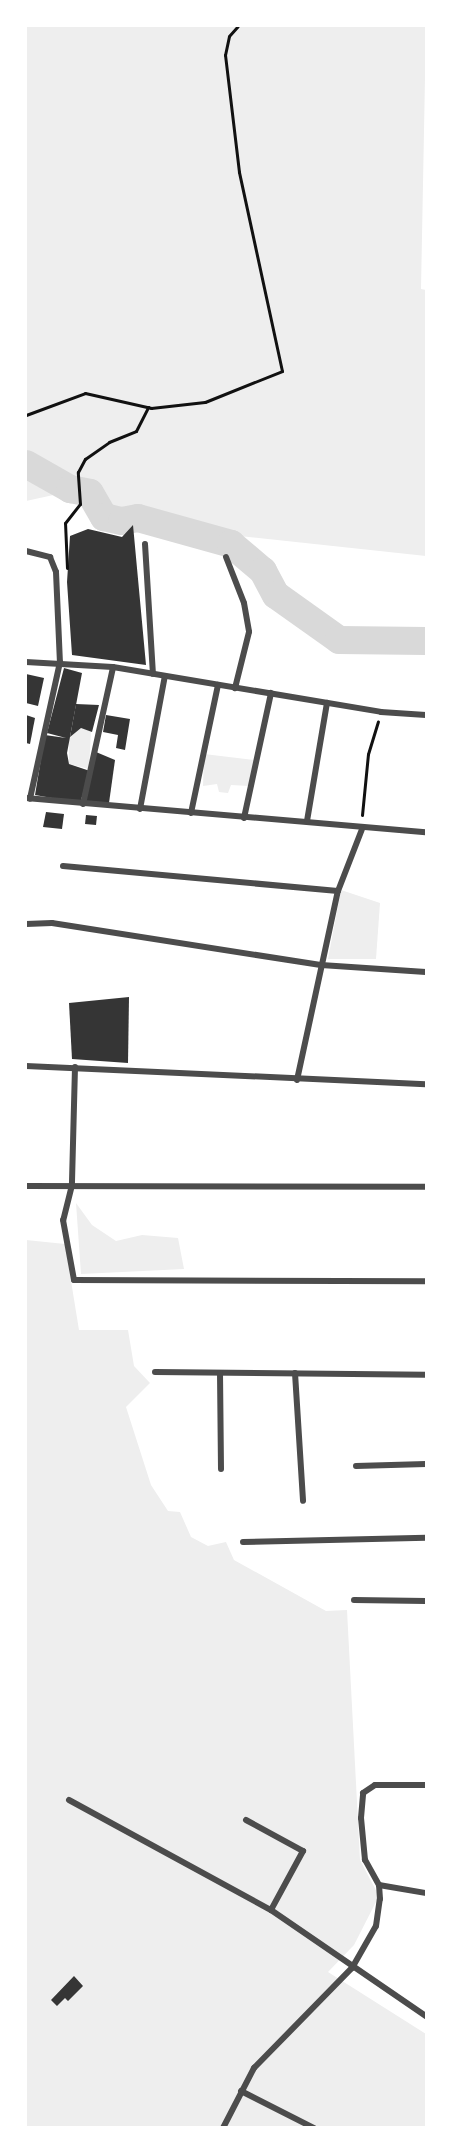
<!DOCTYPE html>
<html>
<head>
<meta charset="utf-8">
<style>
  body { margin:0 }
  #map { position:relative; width:452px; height:2153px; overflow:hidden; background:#fff; font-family:"Sofia Sans Condensed",sans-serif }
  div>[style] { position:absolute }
  .green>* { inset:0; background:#eee }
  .river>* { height:28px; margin:-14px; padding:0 14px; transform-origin:14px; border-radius:14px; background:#d9d9d9 }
  .building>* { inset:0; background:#353535 }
  .path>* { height:3px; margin:-1.5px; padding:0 1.5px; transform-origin:1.5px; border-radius:1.5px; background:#111 }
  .minor>* { height:6px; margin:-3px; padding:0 3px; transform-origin:3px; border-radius:3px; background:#4c4c4c }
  span { translate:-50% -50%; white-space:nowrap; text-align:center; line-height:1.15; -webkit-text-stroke:6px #fff; paint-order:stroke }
  .frame { position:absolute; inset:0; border:27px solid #fff; pointer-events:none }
</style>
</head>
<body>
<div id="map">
  <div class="green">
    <div style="clip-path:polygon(26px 26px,426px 26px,421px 289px,426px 290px,426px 556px,239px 536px,58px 494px,26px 501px)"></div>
    <div style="clip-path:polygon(81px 728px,91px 731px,89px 769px,69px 764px,69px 737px)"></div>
    <div style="clip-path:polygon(204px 754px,254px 760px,249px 786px,231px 785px,228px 793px,219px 792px,217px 784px,203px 786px)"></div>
    <div style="clip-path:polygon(341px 890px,380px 903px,376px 959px,328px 959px)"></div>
    <div style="clip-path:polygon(76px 1203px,92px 1225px,116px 1241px,142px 1235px,178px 1238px,184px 1269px,81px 1274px)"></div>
    <div style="clip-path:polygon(26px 1240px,65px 1244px,79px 1330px,128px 1330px,134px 1366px,150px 1383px,126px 1407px,151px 1485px,168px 1511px,180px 1512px,191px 1537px,208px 1546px,226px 1542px,234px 1560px,326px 1611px,347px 1610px,360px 1860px,379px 1896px,354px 1945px,328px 1972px,426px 2034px,426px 2127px,26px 2127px)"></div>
  </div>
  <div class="river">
    <div style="left:26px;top:464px;width:51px;rotate:29.6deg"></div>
    <div style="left:70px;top:489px;width:20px;rotate:11deg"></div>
    <div style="left:90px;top:493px;width:28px;rotate:60deg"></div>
    <div style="left:104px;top:517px;width:18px;rotate:13deg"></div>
    <div style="left:122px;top:521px;width:16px;rotate:-11deg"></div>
    <div style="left:138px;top:518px;width:97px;rotate:15.6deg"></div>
    <div style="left:231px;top:544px;width:42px;rotate:40.2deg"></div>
    <div style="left:263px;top:571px;width:27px;rotate:62deg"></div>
    <div style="left:276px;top:595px;width:77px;rotate:35.5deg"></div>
    <div style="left:339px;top:640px;width:87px;rotate:0.7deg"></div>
  </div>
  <div class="building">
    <div style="clip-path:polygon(133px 525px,146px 665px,72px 655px,67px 582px,70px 536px,88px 529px,122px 537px)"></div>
    <div style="clip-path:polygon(64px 668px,82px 673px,67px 753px,69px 764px,90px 771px,80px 803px,35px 795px,45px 735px,66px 738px,47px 733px)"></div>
    <div style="clip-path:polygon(26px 674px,44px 678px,38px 706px,26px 703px)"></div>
    <div style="clip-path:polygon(76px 704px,99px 705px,92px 732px,81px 728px,70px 737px)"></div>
    <div style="clip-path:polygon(26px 715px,35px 718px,30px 744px,26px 743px)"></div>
    <div style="clip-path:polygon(106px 715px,130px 719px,125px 750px,116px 748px,118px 735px,103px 732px)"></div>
    <div style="clip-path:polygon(96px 752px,115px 760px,109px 803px,86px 801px)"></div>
    <div style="clip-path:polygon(46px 812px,64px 814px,62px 829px,43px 827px)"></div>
    <div style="clip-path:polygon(86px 815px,97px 816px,96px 825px,85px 824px)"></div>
    <div style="clip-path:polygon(129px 997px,128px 1063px,72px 1059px,69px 1003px)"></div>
    <div style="clip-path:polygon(74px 1976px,83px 1986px,68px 2001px,65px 1998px,57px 2006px,51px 2000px)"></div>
  </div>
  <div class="path">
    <div style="left:26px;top:415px;width:63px;rotate:-20.4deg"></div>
    <div style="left:85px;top:393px;width:68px;rotate:12.8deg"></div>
    <div style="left:151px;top:408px;width:54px;rotate:-6.3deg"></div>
    <div style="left:205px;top:402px;width:83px;rotate:-21.9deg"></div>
    <div style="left:282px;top:371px;width:204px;rotate:-102.2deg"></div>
    <div style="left:239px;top:172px;width:118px;rotate:-96.8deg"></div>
    <div style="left:225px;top:55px;width:19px;rotate:-78deg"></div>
    <div style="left:229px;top:36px;width:13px;rotate:-48deg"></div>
    <div style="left:67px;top:568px;width:45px;rotate:-92.5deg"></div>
    <div style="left:65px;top:523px;width:24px;rotate:-52deg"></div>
    <div style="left:80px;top:504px;width:32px;rotate:-94deg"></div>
    <div style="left:78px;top:472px;width:15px;rotate:-62deg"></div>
    <div style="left:85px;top:459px;width:29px;rotate:-35deg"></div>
    <div style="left:109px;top:442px;width:29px;rotate:-22deg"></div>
    <div style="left:136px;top:431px;width:27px;rotate:-63deg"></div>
    <div style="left:362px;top:815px;width:61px;rotate:-84.4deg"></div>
    <div style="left:368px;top:754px;width:34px;rotate:-73deg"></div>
  </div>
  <div class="minor">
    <div style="left:145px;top:544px;width:130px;rotate:86.5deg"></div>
    <div style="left:26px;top:551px;width:25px;rotate:14deg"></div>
    <div style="left:50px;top:557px;width:16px;rotate:68deg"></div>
    <div style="left:56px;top:572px;width:90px;rotate:87.5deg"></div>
    <div style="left:60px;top:662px;width:140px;rotate:102.4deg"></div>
    <div style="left:226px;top:557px;width:49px;rotate:68.6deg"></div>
    <div style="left:244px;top:603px;width:29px;rotate:80deg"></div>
    <div style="left:249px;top:632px;width:58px;rotate:104deg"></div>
    <div style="left:26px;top:662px;width:87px;rotate:3.3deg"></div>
    <div style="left:113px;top:667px;width:272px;rotate:9.5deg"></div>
    <div style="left:381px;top:712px;width:45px;rotate:3.8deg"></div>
    <div style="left:26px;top:798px;width:401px;rotate:4.9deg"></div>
    <div style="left:83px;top:804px;width:140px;rotate:-77.6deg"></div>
    <div style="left:140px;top:809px;width:135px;rotate:-79.4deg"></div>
    <div style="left:191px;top:813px;width:131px;rotate:-78.1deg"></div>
    <div style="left:244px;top:818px;width:128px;rotate:-77.8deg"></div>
    <div style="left:307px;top:821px;width:120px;rotate:-80.4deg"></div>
    <div style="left:63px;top:866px;width:276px;rotate:5.2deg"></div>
    <div style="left:26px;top:924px;width:26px;rotate:-2deg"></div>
    <div style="left:52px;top:923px;width:272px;rotate:8.9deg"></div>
    <div style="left:321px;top:965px;width:105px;rotate:3.8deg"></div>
    <div style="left:26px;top:1066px;width:400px;rotate:2.6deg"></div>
    <div style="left:75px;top:1067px;width:118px;rotate:91.5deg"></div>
    <div style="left:72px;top:1185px;width:36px;rotate:104deg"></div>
    <div style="left:63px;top:1220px;width:61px;rotate:79.6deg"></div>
    <div style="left:74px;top:1280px;width:352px;rotate:0.2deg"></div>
    <div style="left:297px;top:1080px;width:193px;rotate:-77.8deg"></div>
    <div style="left:338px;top:891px;width:66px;rotate:-68.8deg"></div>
    <div style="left:26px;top:1186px;width:400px;rotate:0.1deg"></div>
    <div style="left:155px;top:1372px;width:271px;rotate:0.6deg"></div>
    <div style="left:220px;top:1373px;width:96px;rotate:89.4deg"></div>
    <div style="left:295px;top:1373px;width:128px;rotate:86.4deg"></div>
    <div style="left:356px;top:1466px;width:70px;rotate:-1.6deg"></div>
    <div style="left:243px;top:1542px;width:183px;rotate:-1.3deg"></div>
    <div style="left:354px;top:1600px;width:72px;rotate:0.8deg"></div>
    <div style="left:69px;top:1800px;width:230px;rotate:28.6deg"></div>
    <div style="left:271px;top:1910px;width:188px;rotate:34.4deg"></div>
    <div style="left:246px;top:1820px;width:65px;rotate:28.5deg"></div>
    <div style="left:303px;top:1851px;width:67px;rotate:118.5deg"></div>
    <div style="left:379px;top:1885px;width:48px;rotate:9.7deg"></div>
    <div style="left:241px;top:2091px;width:82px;rotate:26.9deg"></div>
    <div style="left:223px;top:2128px;width:68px;rotate:-62.7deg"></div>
    <div style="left:254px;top:2068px;width:140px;rotate:-45.6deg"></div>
    <div style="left:352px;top:1968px;width:48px;rotate:-60.3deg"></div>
    <div style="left:376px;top:1926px;width:27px;rotate:-82deg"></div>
    <div style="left:380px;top:1899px;width:14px;rotate:-94deg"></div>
    <div style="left:379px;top:1885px;width:29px;rotate:-119deg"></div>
    <div style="left:365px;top:1860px;width:42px;rotate:-95.4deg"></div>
    <div style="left:361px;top:1818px;width:25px;rotate:-85deg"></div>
    <div style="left:363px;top:1793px;width:14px;rotate:-34deg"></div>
    <div style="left:375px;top:1785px;width:51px"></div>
  </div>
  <div class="frame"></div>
</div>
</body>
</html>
